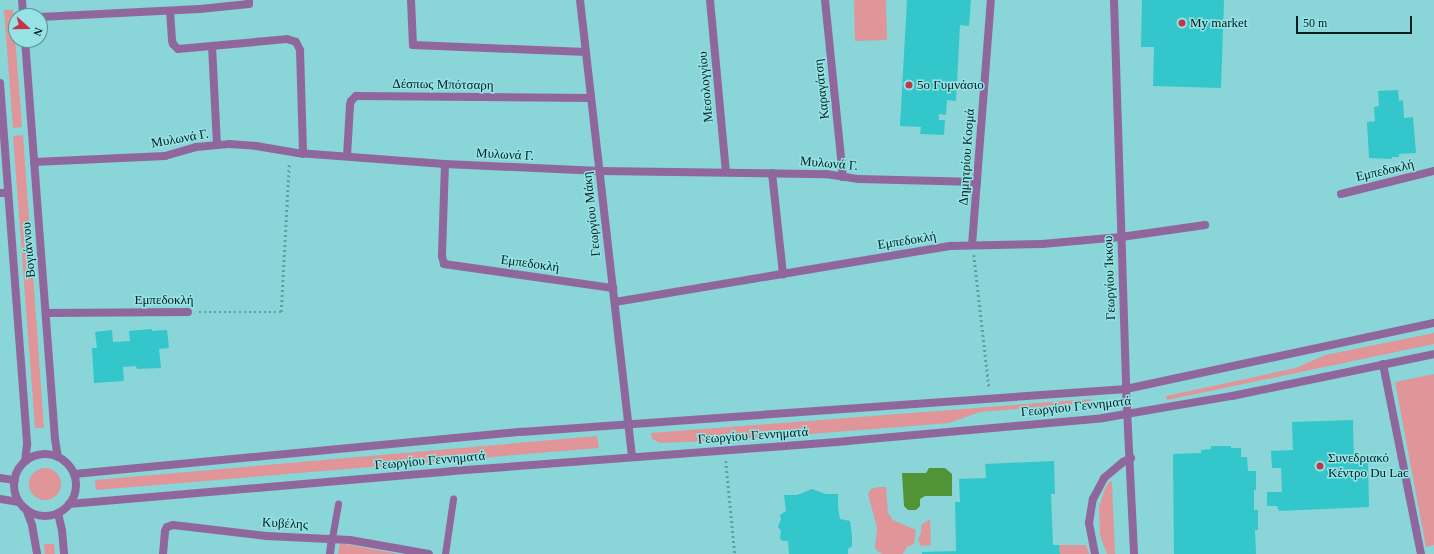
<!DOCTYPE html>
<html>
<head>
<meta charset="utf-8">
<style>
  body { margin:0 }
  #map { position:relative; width:1434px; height:554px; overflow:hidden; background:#89d5d7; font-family:Georgia,serif }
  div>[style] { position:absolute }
  .green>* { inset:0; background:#e09698 }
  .round { border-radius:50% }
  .water>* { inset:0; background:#509435 }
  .building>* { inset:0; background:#33c6cb }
  .path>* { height:2.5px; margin-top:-1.25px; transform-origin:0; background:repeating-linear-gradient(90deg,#609ea0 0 2px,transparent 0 5px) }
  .service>* { height:7px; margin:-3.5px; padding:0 3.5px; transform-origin:3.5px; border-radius:3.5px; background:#90679d }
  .minor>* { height:8px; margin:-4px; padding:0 4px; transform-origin:4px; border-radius:4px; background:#90679d }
  .tertiary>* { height:8px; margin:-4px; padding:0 4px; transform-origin:4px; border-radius:4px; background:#90679d }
  .tertiary>.ring { margin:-4px; padding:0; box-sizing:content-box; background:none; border:8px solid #90679d; border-radius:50% }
  .dots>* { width:11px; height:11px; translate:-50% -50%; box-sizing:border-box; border:2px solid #96e2e4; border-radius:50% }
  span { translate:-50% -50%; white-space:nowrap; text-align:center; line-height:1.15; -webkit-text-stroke:3px #96e2e4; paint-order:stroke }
  .poi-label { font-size:13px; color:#001e1f }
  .left { translate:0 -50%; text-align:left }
  .street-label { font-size:13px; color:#001e1f }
  .north { position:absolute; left:8px; top:8px; width:40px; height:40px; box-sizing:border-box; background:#96e2e4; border:1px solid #5a9495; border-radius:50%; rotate:111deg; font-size:11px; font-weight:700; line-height:16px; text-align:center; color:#001e1f }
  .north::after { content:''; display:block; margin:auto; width:14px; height:18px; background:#c43448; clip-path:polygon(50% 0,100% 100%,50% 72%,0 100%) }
  .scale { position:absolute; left:1296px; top:16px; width:116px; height:18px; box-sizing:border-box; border:2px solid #001e1f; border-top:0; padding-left:5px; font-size:12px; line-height:14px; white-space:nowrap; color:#001e1f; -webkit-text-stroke:3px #96e2e4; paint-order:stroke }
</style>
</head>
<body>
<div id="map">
  <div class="green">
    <div style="clip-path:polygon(854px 0,886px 0,887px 40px,855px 41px)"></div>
    <div style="clip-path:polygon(4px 10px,13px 10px,22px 127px,13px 128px)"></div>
    <div style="clip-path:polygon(23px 135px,44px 428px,35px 428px,13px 136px)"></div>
    <div style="clip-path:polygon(1434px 333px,1434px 344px,1167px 400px,1166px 396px,1296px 368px,1325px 355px)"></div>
    <div style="clip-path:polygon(1434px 374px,1434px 545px,1426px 547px,1395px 382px)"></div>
    <div style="clip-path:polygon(1091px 399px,1091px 403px,980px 412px,949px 423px,732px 440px,661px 443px,652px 439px,651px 433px)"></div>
    <div style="clip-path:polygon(597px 436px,599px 448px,96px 490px,95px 480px)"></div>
    <div class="round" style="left:29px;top:468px;width:32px;height:32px"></div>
    <div style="clip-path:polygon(1112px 481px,1115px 554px,1107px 554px,1100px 535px,1099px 507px,1105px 489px,1109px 482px)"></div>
    <div style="clip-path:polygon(878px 487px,886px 487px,888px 513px,893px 520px,916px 530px,914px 544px,907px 547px,903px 554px,883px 554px,877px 551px,875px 547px,877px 528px,868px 494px,871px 489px)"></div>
    <div style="clip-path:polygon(930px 519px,931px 545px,921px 546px,918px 540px,921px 533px,921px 525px)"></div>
    <div style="clip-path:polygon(340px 543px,399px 554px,338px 554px)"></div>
    <div style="clip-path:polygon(44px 544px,54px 544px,55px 554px,45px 554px)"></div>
    <div style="clip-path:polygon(1059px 545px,1086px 545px,1089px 554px,1060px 554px)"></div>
  </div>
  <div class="water">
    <div style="clip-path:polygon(929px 468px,945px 468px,952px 474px,952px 496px,925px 496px,920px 499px,920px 506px,916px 510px,908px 510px,904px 506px,902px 473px,926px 473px)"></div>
  </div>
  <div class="building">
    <div style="clip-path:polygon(907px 0,971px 0,969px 26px,960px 25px,956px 101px,947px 100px,946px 115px,939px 114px,939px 120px,945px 120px,944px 135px,920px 134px,921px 127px,900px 126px)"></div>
    <div style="clip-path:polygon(1142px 0,1224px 0,1221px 88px,1153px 86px,1154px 47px,1141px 47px)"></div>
    <div style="clip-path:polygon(1398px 90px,1399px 101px,1403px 100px,1404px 118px,1413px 117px,1416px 153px,1399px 154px,1399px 157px,1392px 157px,1392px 159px,1369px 158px,1367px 122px,1375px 121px,1374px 107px,1379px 106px,1378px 91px)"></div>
    <div style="clip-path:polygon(152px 329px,152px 331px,167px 330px,169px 348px,159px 349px,161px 368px,137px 369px,136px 366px,123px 367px,124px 381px,94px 383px,92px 348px,97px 348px,95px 332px,112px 330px,113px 342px,130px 341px,129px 331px)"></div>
    <div style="clip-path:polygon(1353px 420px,1354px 464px,1368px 463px,1369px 507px,1279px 511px,1277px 506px,1267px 506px,1267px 492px,1282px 492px,1281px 468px,1272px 468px,1271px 451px,1293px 450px,1292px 422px)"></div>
    <div style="clip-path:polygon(1211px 446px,1231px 446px,1231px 448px,1241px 448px,1241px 457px,1247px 457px,1248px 471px,1256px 471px,1256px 490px,1254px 490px,1254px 510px,1258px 510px,1258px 530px,1255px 530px,1256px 554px,1174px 554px,1173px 454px,1201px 453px,1201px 450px,1211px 449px)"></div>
    <div style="clip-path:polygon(1054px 461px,1055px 494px,1051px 494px,1053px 545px,1059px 545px,1060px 554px,922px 554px,922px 552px,956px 551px,955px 502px,960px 502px,959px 479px,986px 478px,985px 464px)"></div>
    <div style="clip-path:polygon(812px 489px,826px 494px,838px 494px,838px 508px,840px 519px,850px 521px,852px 536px,852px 546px,848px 549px,848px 554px,789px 554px,788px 541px,783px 541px,780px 539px,781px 531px,778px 527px,781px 519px,780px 515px,786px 511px,784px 495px,797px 495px)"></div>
  </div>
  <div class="path">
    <div style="left:974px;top:255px;width:133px;rotate:83.5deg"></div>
    <div style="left:199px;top:312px;width:82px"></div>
    <div style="left:281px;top:312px;width:149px;rotate:-86.9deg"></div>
    <div style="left:726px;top:461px;width:93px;rotate:84.5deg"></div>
  </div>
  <div class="service">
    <div style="left:332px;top:538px;width:35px;rotate:-80deg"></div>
    <div style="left:445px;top:554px;width:56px;rotate:-81.7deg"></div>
  </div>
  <div class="minor">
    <div style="left:411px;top:0;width:45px;rotate:87.5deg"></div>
    <div style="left:413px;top:45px;width:173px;rotate:2.3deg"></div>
    <div style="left:580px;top:0;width:460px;rotate:83.5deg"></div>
    <div style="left:710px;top:0;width:173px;rotate:84.7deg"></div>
    <div style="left:825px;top:0;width:178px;rotate:84.2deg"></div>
    <div style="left:170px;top:11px;width:29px;rotate:86deg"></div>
    <div style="left:172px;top:40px;width:4px;rotate:76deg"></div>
    <div style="left:173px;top:44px;width:7px;rotate:45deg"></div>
    <div style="left:178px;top:49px;width:109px;rotate:-5.2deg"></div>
    <div style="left:287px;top:39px;width:9px;rotate:18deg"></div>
    <div style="left:296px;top:42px;width:9px;rotate:63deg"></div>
    <div style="left:300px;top:50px;width:104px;rotate:88.3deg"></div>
    <div style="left:40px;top:17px;width:160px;rotate:-2.9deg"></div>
    <div style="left:200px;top:9px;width:49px;rotate:-5.8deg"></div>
    <div style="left:249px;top:4px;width:4px;rotate:-90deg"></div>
    <div style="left:212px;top:46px;width:98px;rotate:87.1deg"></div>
    <div style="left:347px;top:156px;width:51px;rotate:-86.6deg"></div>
    <div style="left:350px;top:105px;width:4px;rotate:-76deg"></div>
    <div style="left:351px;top:101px;width:7px;rotate:-45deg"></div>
    <div style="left:356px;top:96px;width:235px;rotate:0.5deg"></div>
    <div style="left:34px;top:162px;width:131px;rotate:-2.6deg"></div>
    <div style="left:165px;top:156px;width:32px;rotate:-16deg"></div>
    <div style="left:196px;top:147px;width:33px;rotate:-5deg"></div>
    <div style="left:229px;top:144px;width:27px;rotate:4deg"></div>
    <div style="left:256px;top:146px;width:43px;rotate:9.5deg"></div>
    <div style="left:298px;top:153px;width:147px;rotate:4.3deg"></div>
    <div style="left:445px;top:164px;width:155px;rotate:2.6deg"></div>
    <div style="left:600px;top:171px;width:226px;rotate:0.8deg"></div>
    <div style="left:826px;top:174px;width:33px;rotate:9deg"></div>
    <div style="left:859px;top:179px;width:118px;rotate:1.5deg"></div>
    <div style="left:445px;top:164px;width:92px;rotate:91.9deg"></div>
    <div style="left:442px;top:256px;width:8px;rotate:76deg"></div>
    <div style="left:444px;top:264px;width:171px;rotate:8.1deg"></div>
    <div style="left:772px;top:173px;width:102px;rotate:83.8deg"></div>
    <div style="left:0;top:193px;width:8px"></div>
    <div style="left:1341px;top:194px;width:96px;rotate:-13.9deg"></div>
    <div style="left:972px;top:245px;width:246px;rotate:-85.6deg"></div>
    <div style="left:615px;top:302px;width:341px;rotate:-9.5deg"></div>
    <div style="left:951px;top:246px;width:91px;rotate:-1.3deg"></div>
    <div style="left:1042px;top:244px;width:79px;rotate:-5.1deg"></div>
    <div style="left:1121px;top:237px;width:85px;rotate:-8.1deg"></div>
    <div style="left:47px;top:313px;width:141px;rotate:-0.4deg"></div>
    <div style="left:1383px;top:364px;width:194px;rotate:78.7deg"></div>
    <div style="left:163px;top:554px;width:23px;rotate:-85deg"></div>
    <div style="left:165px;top:531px;width:4px;rotate:-63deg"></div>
    <div style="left:167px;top:527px;width:6px;rotate:-18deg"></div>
    <div style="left:173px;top:525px;width:94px;rotate:6.7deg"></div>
    <div style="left:266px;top:536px;width:84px;rotate:2.7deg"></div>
    <div style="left:350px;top:540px;width:80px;rotate:10deg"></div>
    <div style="left:330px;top:554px;width:16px;rotate:-83deg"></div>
    <div style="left:1095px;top:554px;width:32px;rotate:-101deg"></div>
    <div style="left:1089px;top:523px;width:24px;rotate:-81deg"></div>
    <div style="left:1093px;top:499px;width:24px;rotate:-62deg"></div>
    <div style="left:1104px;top:478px;width:25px;rotate:-40deg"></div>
    <div style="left:1123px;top:462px;width:9px;rotate:-27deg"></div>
  </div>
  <div class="tertiary">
    <div style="left:22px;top:0;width:16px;rotate:86deg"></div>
    <div style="left:1114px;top:0;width:389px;rotate:88.2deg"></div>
    <div style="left:1126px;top:389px;width:165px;rotate:87.2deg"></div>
    <div style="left:25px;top:40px;width:400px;rotate:85.7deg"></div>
    <div style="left:55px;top:439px;width:18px;rotate:81deg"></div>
    <div style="left:0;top:83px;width:363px;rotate:85.7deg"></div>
    <div style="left:27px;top:445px;width:16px;rotate:97deg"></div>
    <div class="ring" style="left:14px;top:454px;width:54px;height:54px"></div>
    <div style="left:74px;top:474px;width:449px;rotate:-5.4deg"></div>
    <div style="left:521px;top:432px;width:607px;rotate:-4.07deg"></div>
    <div style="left:1126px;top:389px;width:315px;rotate:-12.1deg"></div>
    <div style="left:0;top:478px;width:15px;rotate:8deg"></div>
    <div style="left:0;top:499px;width:19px;rotate:9deg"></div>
    <div style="left:69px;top:504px;width:384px;rotate:-4.9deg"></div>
    <div style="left:452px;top:471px;width:396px;rotate:-4.3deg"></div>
    <div style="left:847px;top:441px;width:257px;rotate:-5.1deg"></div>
    <div style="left:1103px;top:418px;width:131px;rotate:-9.7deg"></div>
    <div style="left:1232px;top:396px;width:206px;rotate:-11.7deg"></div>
    <div style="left:26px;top:509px;width:17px;rotate:69deg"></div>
    <div style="left:32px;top:525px;width:29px;rotate:80deg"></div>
    <div style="left:58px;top:513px;width:17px;rotate:77deg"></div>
    <div style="left:62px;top:530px;width:24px;rotate:85deg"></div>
  </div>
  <div class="dots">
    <div style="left:1182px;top:23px;background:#c43448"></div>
    <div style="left:909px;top:85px;background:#c43448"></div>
    <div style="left:1320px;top:466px;background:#c43448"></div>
  </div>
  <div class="poi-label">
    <span class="left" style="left:1190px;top:23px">My market</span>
    <span class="left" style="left:917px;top:85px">5ο Γυμνάσιο</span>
    <span class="left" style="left:1328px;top:466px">Συνεδριακό<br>Κέντρο Du Lac</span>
  </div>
  <div class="street-label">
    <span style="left:443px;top:85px;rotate:1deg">Δέσπως Μπότσαρη</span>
    <span style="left:706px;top:87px;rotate:-95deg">Μεσολογγίου</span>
    <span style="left:822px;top:89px;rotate:-96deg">Καραγάτση</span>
    <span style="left:180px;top:139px;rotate:-10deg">Μυλωνά Γ.</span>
    <span style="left:505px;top:155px;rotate:3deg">Μυλωνά Γ.</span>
    <span style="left:967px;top:157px;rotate:-86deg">Δημητρίου Κοσμά</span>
    <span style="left:829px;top:164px;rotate:5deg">Μυλωνά Γ.</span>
    <span style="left:1385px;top:171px;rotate:-13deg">Εμπεδοκλή</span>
    <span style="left:592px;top:214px;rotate:-96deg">Γεωργίου Μάκη</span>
    <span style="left:907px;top:241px;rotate:-9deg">Εμπεδοκλή</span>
    <span style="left:29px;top:250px;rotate:-95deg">Βογιάννου</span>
    <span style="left:530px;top:264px;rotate:8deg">Εμπεδοκλή</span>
    <span style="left:1110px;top:278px;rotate:-92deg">Γεωργίου Ίκκου</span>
    <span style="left:164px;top:300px">Εμπεδοκλή</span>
    <span style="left:1076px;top:407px;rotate:-6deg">Γεωργίου Γεννηματά</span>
    <span style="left:753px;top:436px;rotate:-4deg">Γεωργίου Γεννηματά</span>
    <span style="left:430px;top:461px;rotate:-5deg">Γεωργίου Γεννηματά</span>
    <span style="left:285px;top:524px;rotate:3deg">Κυβέλης</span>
  </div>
  <div class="north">N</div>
  <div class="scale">50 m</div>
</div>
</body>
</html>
